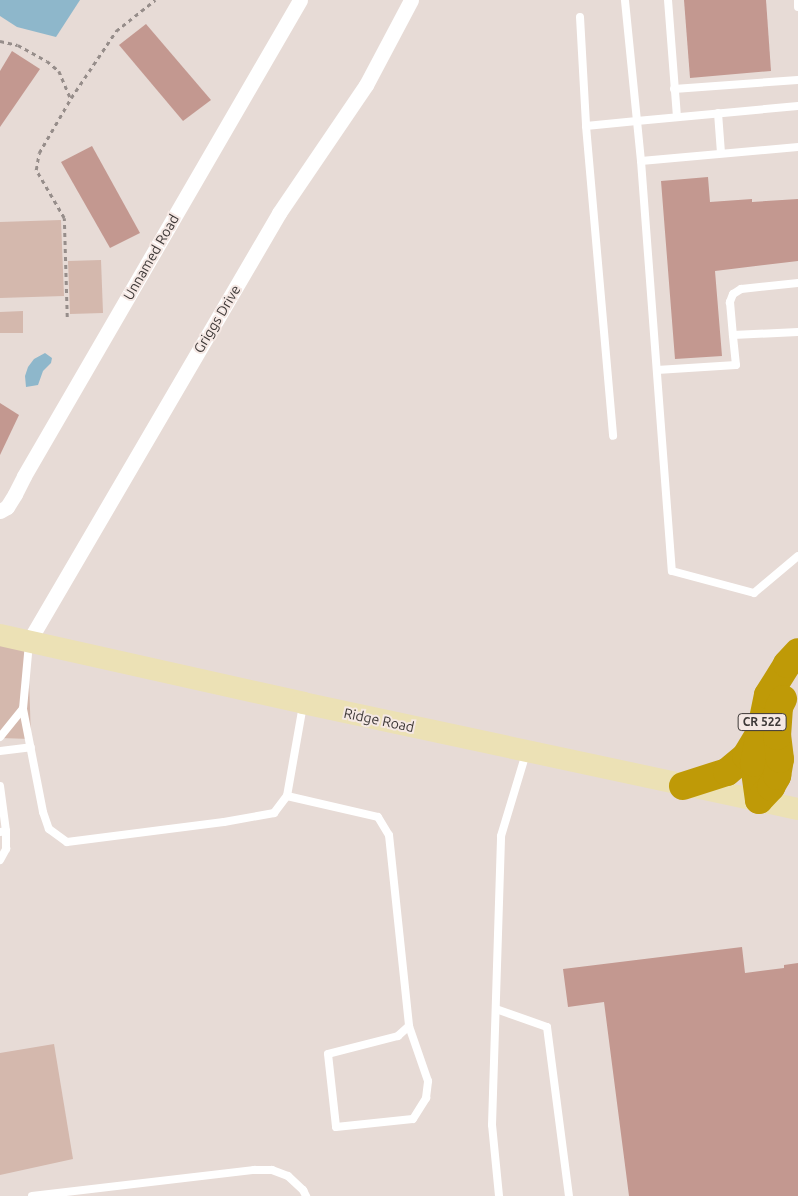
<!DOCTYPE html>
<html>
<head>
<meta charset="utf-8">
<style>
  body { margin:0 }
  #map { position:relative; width:798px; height:1196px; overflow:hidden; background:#e7dbd6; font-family:Ubuntu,sans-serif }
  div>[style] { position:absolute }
  .green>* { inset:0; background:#d4b8ad }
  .water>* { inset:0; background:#8eb7cb }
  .building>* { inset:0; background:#c39890 }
  .path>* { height:2.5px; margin-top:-1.25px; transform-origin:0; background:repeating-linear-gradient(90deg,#968d8a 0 4px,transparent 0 8px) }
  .lane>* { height:8px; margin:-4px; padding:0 4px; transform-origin:4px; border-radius:4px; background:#fff }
  .street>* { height:15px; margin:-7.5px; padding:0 7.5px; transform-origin:7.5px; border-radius:7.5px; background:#fff }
  .secondary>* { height:22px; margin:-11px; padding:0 11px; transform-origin:11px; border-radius:11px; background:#ece1b5 }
  .highway>* { height:28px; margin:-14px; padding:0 14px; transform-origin:14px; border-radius:14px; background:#bf9a07 }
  span { translate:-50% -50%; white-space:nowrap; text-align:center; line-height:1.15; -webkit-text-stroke:4px #f5e8e4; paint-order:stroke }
  .shield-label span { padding:1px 4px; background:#f5e8e4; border:1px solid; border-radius:4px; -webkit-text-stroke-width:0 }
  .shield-label { font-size:12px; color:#3d3837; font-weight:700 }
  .street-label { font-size:14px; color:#3d3837 }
</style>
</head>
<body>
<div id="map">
  <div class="green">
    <div style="clip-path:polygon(61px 220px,64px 296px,0 298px,0 222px)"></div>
    <div style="clip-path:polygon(101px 260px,103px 313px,70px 314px,68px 261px)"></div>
    <div style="clip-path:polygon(23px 311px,23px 333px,0 333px,0 312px)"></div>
    <div style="clip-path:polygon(0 642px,28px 648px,31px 739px,0 738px)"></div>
    <div style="clip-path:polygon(54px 1044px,73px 1159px,0 1175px,0 1053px)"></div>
  </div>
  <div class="water">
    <div style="clip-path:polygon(0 0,80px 0,56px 37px,17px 27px,0 16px)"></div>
    <div style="clip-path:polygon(45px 353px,52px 358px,51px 363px,43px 371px,38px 385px,26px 387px,25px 376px,28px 367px,34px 359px)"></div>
  </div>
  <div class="building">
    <div style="clip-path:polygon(684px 0,766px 0,771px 71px,690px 78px)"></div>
    <div style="clip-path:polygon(146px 24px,211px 100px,183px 121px,119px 45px)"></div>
    <div style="clip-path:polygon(12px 51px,40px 69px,0 127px,0 71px)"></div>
    <div style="clip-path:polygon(92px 146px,140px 233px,110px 248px,61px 162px)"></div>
    <div style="clip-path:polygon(708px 177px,710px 202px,752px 199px,752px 202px,798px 199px,798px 261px,715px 271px,722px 356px,675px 359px,661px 181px)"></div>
    <div style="clip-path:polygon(0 403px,19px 415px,0 455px)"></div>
    <div style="clip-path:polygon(742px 947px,745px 973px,784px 968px,784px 965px,798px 963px,798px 1196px,629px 1196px,604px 1002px,568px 1007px,563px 969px)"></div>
  </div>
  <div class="path">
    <div style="left:0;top:41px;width:18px;rotate:13deg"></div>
    <div style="left:18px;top:45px;width:33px;rotate:29deg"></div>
    <div style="left:47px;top:61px;width:16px;rotate:40deg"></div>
    <div style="left:59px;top:71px;width:28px;rotate:67deg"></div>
    <div style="left:67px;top:317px;width:99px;rotate:-91.7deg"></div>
    <div style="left:64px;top:218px;width:56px;rotate:-120.3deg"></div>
    <div style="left:36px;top:170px;width:17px;rotate:-80deg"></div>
    <div style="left:39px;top:153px;width:64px;rotate:-59.8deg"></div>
    <div style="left:71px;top:98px;width:81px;rotate:-56.1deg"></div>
    <div style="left:116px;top:31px;width:50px;rotate:-38.5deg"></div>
  </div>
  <div class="lane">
    <div style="left:668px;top:0;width:117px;rotate:85.6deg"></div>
    <div style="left:798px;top:0;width:7px;rotate:90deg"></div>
    <div style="left:580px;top:17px;width:109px;rotate:86.8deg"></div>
    <div style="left:586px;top:126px;width:311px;rotate:85deg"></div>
    <div style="left:674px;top:89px;width:124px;rotate:-4.2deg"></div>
    <div style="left:798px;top:106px;width:162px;rotate:174.7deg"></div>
    <div style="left:637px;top:121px;width:40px;rotate:84.3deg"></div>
    <div style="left:641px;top:161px;width:158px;rotate:-5.1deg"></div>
    <div style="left:718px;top:113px;width:40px;rotate:85.7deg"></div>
    <div style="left:586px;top:126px;width:51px;rotate:-5.6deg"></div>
    <div style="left:637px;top:121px;width:122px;rotate:-95.7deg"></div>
    <div style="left:641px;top:161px;width:411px;rotate:85.7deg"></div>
    <div style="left:672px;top:571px;width:85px;rotate:15deg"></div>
    <div style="left:754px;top:593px;width:57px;rotate:-40.1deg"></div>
    <div style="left:798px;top:283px;width:57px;rotate:174deg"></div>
    <div style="left:741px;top:289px;width:9px;rotate:148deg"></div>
    <div style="left:733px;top:294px;width:9px;rotate:111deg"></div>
    <div style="left:730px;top:302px;width:33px;rotate:85deg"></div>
    <div style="left:733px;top:335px;width:65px;rotate:-2.6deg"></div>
    <div style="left:657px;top:370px;width:79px;rotate:-3.6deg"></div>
    <div style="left:736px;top:365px;width:30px;rotate:-96deg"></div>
    <div style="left:29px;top:643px;width:66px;rotate:95.2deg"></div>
    <div style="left:23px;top:709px;width:105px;rotate:79deg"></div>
    <div style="left:43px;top:812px;width:18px;rotate:71deg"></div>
    <div style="left:49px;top:829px;width:22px;rotate:36deg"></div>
    <div style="left:67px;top:842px;width:158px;rotate:-7.3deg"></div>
    <div style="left:224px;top:822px;width:51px;rotate:-10.2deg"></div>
    <div style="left:274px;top:813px;width:21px;rotate:-53deg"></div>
    <div style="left:287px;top:796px;width:92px;rotate:-80deg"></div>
    <div style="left:0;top:737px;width:36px;rotate:-51deg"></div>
    <div style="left:0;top:751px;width:31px;rotate:-7deg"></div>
    <div style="left:0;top:786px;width:45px;rotate:82.4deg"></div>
    <div style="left:6px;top:831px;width:6px;rotate:171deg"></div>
    <div style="left:287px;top:796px;width:93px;rotate:13deg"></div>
    <div style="left:378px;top:817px;width:21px;rotate:59deg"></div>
    <div style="left:389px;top:835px;width:192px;rotate:84deg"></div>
    <div style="left:409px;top:1026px;width:15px;rotate:138deg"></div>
    <div style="left:398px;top:1036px;width:72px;rotate:165.6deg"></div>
    <div style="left:328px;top:1054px;width:73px;rotate:83.7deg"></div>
    <div style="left:336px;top:1127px;width:77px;rotate:-5.9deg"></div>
    <div style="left:413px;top:1119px;width:25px;rotate:-58deg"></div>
    <div style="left:426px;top:1098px;width:17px;rotate:-83deg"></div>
    <div style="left:428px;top:1081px;width:58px;rotate:-109.1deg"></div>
    <div style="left:0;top:860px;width:13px;rotate:-61deg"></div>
    <div style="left:6px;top:849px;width:18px;rotate:-90deg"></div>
    <div style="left:496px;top:1009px;width:54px;rotate:19.4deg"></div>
    <div style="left:547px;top:1027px;width:170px;rotate:82.6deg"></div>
    <div style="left:32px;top:1196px;width:224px;rotate:-6.7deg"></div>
    <div style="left:254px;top:1170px;width:18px"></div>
    <div style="left:272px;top:1170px;width:17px;rotate:21deg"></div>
    <div style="left:288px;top:1176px;width:21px;rotate:43deg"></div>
    <div style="left:303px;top:1190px;width:7px;rotate:63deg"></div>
    <div style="left:499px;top:1196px;width:71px;rotate:-95.6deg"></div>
    <div style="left:492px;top:1125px;width:289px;rotate:-88.2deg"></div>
    <div style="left:501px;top:836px;width:87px;rotate:-73.2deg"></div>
  </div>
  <div class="street">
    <div style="left:0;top:511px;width:8px;rotate:-30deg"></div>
    <div style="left:7px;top:507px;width:15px;rotate:-58deg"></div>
    <div style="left:15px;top:494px;width:20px;rotate:-63deg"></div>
    <div style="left:24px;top:476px;width:550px;rotate:-59.89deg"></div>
    <div style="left:29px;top:641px;width:496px;rotate:-59.7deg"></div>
    <div style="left:279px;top:213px;width:155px;rotate:-55.8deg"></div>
    <div style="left:366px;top:85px;width:96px;rotate:-62.1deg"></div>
  </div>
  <div class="secondary">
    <div style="left:0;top:635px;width:311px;rotate:12.6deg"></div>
    <div style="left:303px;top:703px;width:506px;rotate:12.09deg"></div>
  </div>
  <div class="highway">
    <div style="left:683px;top:786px;width:46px;rotate:-17.7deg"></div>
    <div style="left:727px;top:772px;width:25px;rotate:-40deg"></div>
    <div style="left:746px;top:756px;width:21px;rotate:-59deg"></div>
    <div style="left:759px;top:800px;width:37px;rotate:-98deg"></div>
    <div style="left:754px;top:763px;width:69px;rotate:-78.4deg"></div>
    <div style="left:768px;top:695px;width:36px;rotate:-58deg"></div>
    <div style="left:787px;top:664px;width:16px;rotate:-47deg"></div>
    <div style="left:759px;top:800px;width:18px;rotate:-47deg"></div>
    <div style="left:771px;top:787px;width:13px;rotate:-61deg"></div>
    <div style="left:777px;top:776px;width:17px;rotate:-80deg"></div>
    <div style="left:780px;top:759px;width:23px;rotate:-97deg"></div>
    <div style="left:777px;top:736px;width:29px;rotate:-86deg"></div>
    <div style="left:779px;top:707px;width:9px;rotate:-63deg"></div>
  </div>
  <div class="shield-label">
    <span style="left:762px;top:722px">CR 522</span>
  </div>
  <div class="street-label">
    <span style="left:151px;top:257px;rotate:-60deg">Unnamed Road</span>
    <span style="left:217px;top:319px;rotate:-59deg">Griggs Drive</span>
    <span style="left:379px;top:720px;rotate:12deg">Ridge Road</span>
  </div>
</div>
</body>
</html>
